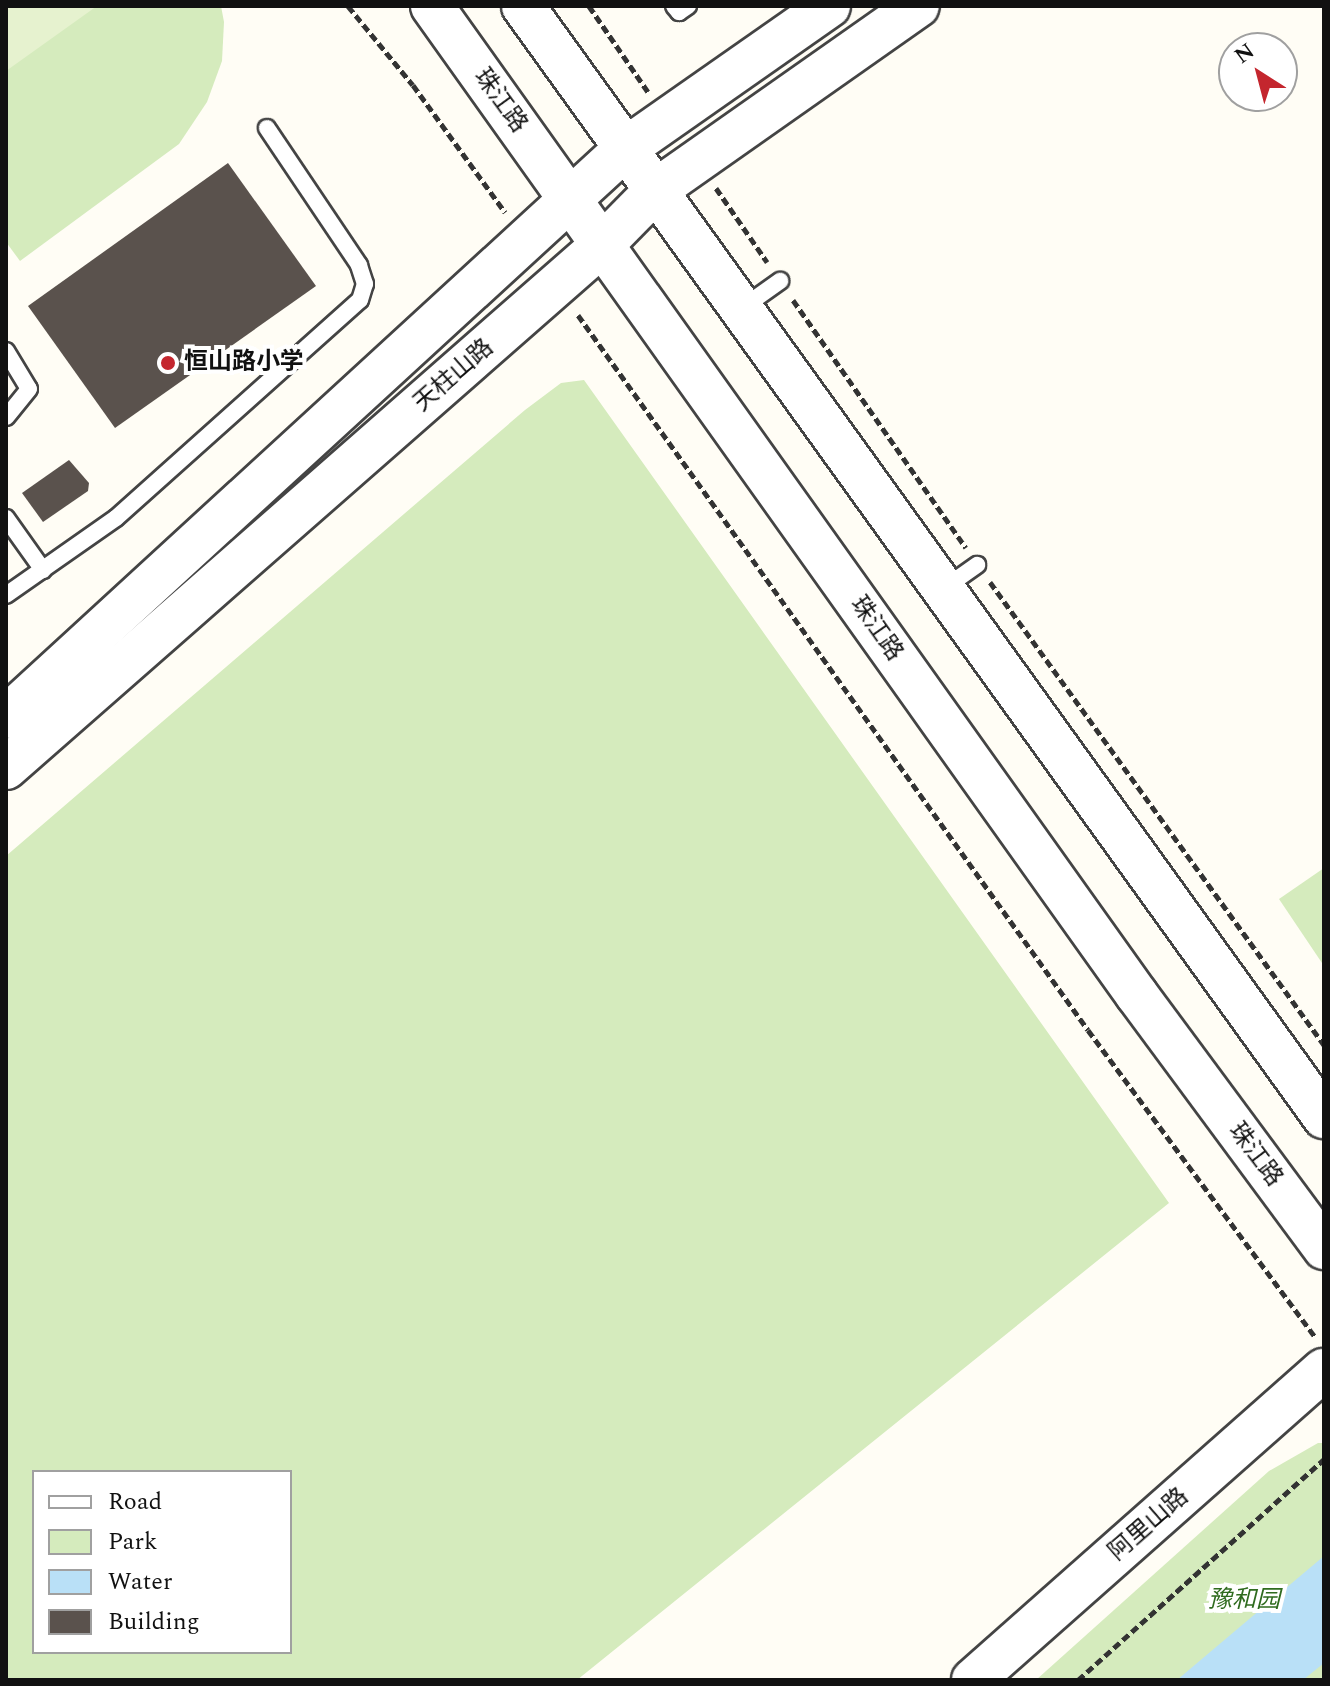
<!DOCTYPE html>
<html>
<head>
<meta charset="utf-8">
<style>
  body { margin:0 }
  #map { position:relative; width:1330px; height:1686px; overflow:hidden; background:#fffdf5; font-family:Spectral,"Noto Sans SC",serif }
  div>[style] { position:absolute }
  .green>* { inset:0; background:#d5ebbd }
  .pitch>* { inset:0; background:#e6f2cf }
  .water>* { inset:0; background:#b9e0f7 }
  .building>* { inset:0; background:#5a524d }
  .path>* { height:5px; margin-top:-2.5px; transform-origin:0; background:repeating-linear-gradient(90deg,#333 0 8px,transparent 0 12px) }
  .roads { filter:drop-shadow(2px 0 #444) drop-shadow(-2px 0 #444) drop-shadow(0 2px #444) drop-shadow(0 -2px #444) }
  .service>* { height:16px; margin:-8px; padding:0 8px; transform-origin:8px; border-radius:8px; background:#fff }
  .tertiary>* { height:42px; margin:-21px; padding:0 21px; transform-origin:21px; border-radius:21px; background:#fff }
  .dots>* { width:22px; height:22px; translate:-50% -50%; box-sizing:border-box; border:4px solid #fff; border-radius:50% }
  span { translate:-50% -50%; white-space:nowrap; text-align:center; line-height:1.15; -webkit-text-stroke:8px #fff; paint-order:stroke }
  .street-label { font-size:24px; color:#111 }
  .poi-label { font-size:24px; color:#111; font-weight:700 }
  .left { translate:0 -50%; text-align:left }
  .park-label { font-size:24px; color:#2f6b1f; font-style:italic }
  .frame { position:absolute; inset:0; border:8px solid #111; pointer-events:none }
  .legend { position:absolute; left:32px; top:1470px; width:260px; height:184px; box-sizing:border-box; background:#fff; border:2px solid #a0a0a0; margin:0; padding:10px 14px; list-style:none; font-size:24px; color:#111 }
  .legend li { display:flex; align-items:center; gap:16px; height:40px }
  .legend b { width:40px; border:2px solid #a0a0a0 }
  .north { position:absolute; left:1218px; top:32px; width:80px; height:80px; box-sizing:border-box; background:#fff; border:2px solid #a0a0a0; border-radius:50%; rotate:324deg; font-size:22px; font-weight:700; line-height:32px; text-align:center; color:#111 }
  .north::after { content:''; display:block; margin:auto; width:28px; height:36px; background:#c4262e; clip-path:polygon(50% 0,100% 100%,50% 72%,0 100%) }
</style>
</head>
<body>
<div id="map">
  <div class="green">
    <div style="clip-path:polygon(6px 6px,221px 6px,224px 22px,222px 61px,207px 102px,179px 144px,20px 261px,6px 242px)"></div>
    <div style="clip-path:polygon(evenodd,584px 380px,1169px 1203px,577px 1680px,6px 1680px,6px 856px,525px 410px,561px 383px,584px 380px,34px 1472px,290px 1472px,290px 1652px,34px 1652px,34px 1472px)"></div>
    <div style="clip-path:polygon(1324px 868px,1324px 966px,1279px 899px)"></div>
    <div style="clip-path:polygon(1318px 1443px,1324px 1443px,1324px 1680px,1036px 1680px,1269px 1471px)"></div>
  </div>
  <div class="pitch">
    <div style="clip-path:polygon(6px 6px,97px 6px,6px 71px)"></div>
  </div>
  <div class="water">
    <div style="clip-path:polygon(1324px 1556px,1324px 1663px,1303px 1680px,1177px 1680px)"></div>
  </div>
  <div class="building">
    <div style="clip-path:polygon(228px 163px,316px 286px,115px 428px,28px 306px)"></div>
    <div style="clip-path:polygon(69px 460px,89px 483px,88px 491px,43px 522px,22px 493px)"></div>
  </div>
  <div class="path">
    <div style="left:348px;top:6px;width:102px;rotate:50.6deg"></div>
    <div style="left:413px;top:85px;width:157px;rotate:54.1deg"></div>
    <div style="left:589px;top:6px;width:104px;rotate:55.5deg"></div>
    <div style="left:716px;top:188px;width:90px;rotate:55.4deg"></div>
    <div style="left:793px;top:300px;width:302px;rotate:55.1deg"></div>
    <div style="left:578px;top:315px;width:878px;rotate:54.5deg"></div>
    <div style="left:1088px;top:1030px;width:383px;rotate:53.5deg"></div>
    <div style="left:990px;top:582px;width:571px;rotate:54.19deg"></div>
    <div style="left:1078px;top:1680px;width:331px;rotate:-41.9deg"></div>
  </div>
  <div class="roads">
    <div class="service">
      <div style="left:674px;top:6px;width:8px;rotate:50deg"></div>
      <div style="left:679px;top:12px;width:11px;rotate:-34deg"></div>
      <div style="left:742px;top:308px;width:47px;rotate:-35.4deg"></div>
      <div style="left:6px;top:351px;width:44px;rotate:58.8deg"></div>
      <div style="left:29px;top:389px;width:36px;rotate:129deg"></div>
      <div style="left:6px;top:518px;width:64px;rotate:54.6deg"></div>
      <div style="left:943px;top:589px;width:42px;rotate:-35.2deg"></div>
      <div style="left:6px;top:595px;width:134px;rotate:-35deg"></div>
      <div style="left:116px;top:518px;width:327px;rotate:-41.8deg"></div>
      <div style="left:360px;top:300px;width:17px;rotate:-73deg"></div>
      <div style="left:365px;top:284px;width:20px;rotate:-108deg"></div>
      <div style="left:359px;top:265px;width:165px;rotate:-123.9deg"></div>
    </div>
    <div class="tertiary">
      <div style="left:432px;top:6px;width:1215px;rotate:54.52deg"></div>
      <div style="left:1137px;top:995px;width:315px;rotate:53.5deg"></div>
      <div style="left:523px;top:6px;width:1370px;rotate:54.21deg"></div>
      <div style="left:6px;top:717px;width:840px;rotate:-42.54deg"></div>
      <div style="left:625px;top:149px;width:249px;rotate:-35deg"></div>
      <div style="left:6px;top:768px;width:793px;rotate:-41.27deg"></div>
      <div style="left:602px;top:245px;width:77px;rotate:-45.5deg"></div>
      <div style="left:656px;top:190px;width:320px;rotate:-35.1deg"></div>
      <div style="left:973px;top:1680px;width:468px;rotate:-41.5deg"></div>
    </div>
  </div>
  <div class="dots">
    <div style="left:168px;top:363px;background:#c4262e"></div>
  </div>
  <div class="street-label">
    <span style="left:500px;top:101px;rotate:54deg">珠江路</span>
    <span style="left:454px;top:376px;rotate:-41deg">天柱山路</span>
    <span style="left:876px;top:629px;rotate:55deg">珠江路</span>
    <span style="left:1255px;top:1155px;rotate:53deg">珠江路</span>
    <span style="left:1149px;top:1525px;rotate:-41deg">阿里山路</span>
  </div>
  <div class="poi-label">
    <span class="left" style="left:184px;top:363px">恒山路小学</span>
  </div>
  <div class="park-label">
    <span style="left:1244px;top:1601px">豫和园</span>
  </div>
  <div class="frame"></div>
  <ul class="legend">
  <li><b style="height:10px;background:#fff"></b>Road</li>
  <li><b style="height:22px;background:#d5ebbd"></b>Park</li>
  <li><b style="height:22px;background:#b9e0f7"></b>Water</li>
  <li><b style="height:22px;background:#5a524d"></b>Building</li>
  </ul>
  <div class="north">N</div>
</div>
</body>
</html>
